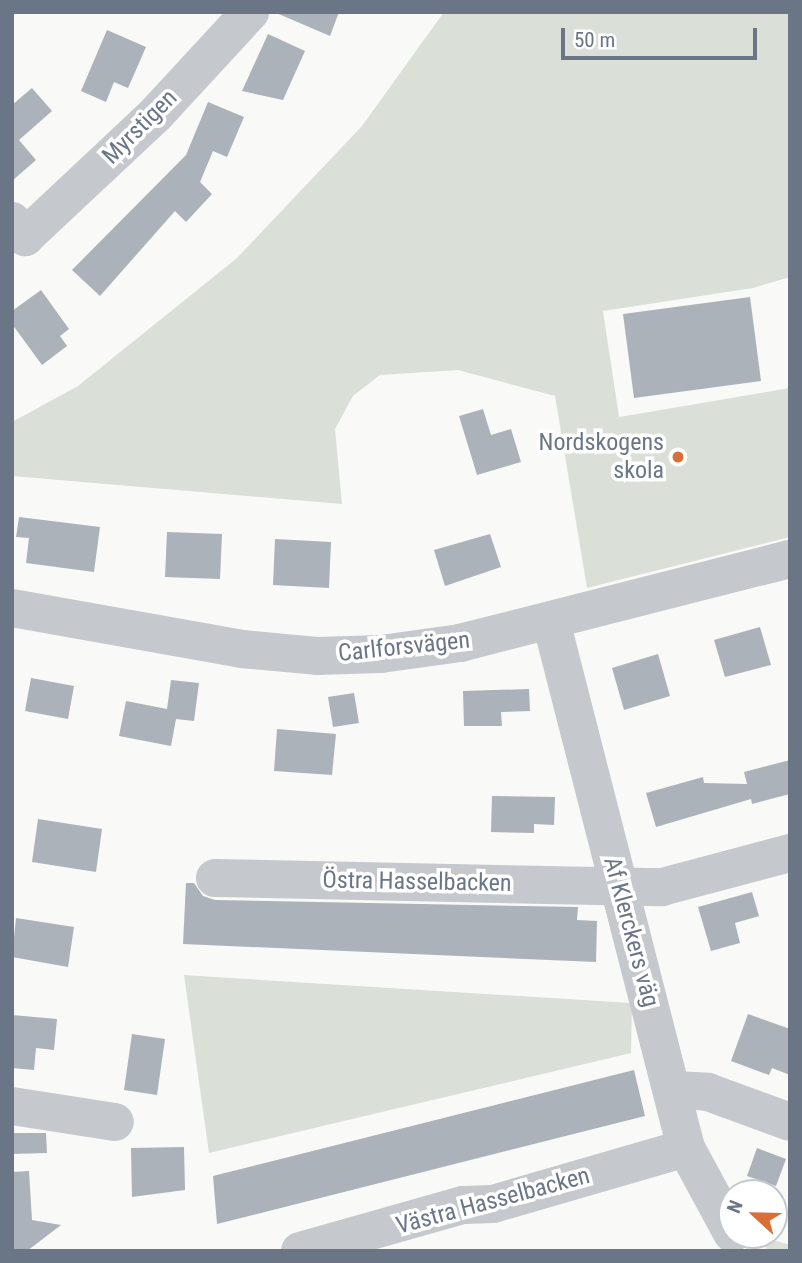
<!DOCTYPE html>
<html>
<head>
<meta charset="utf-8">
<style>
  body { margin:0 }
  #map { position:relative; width:802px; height:1263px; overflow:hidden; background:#f9f9f7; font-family:"Roboto Condensed",sans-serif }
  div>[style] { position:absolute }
  .green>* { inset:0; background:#dae0d8 }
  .building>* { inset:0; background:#acb2b9 }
  .minor>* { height:38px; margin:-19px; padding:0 19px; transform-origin:19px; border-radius:19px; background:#c5c8cc }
  .dots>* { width:19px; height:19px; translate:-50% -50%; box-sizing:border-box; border:4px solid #fff; border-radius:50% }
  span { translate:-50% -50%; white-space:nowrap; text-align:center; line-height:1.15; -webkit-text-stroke:7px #fff; paint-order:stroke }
  .street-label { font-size:24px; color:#6a7686 }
  .poi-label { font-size:24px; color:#6a7686 }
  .right { translate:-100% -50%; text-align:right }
  .frame { position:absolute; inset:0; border:14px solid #6a7686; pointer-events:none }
  .north { position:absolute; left:718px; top:1179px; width:70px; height:70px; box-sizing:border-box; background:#fff; border:2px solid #c3c8cf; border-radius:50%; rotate:292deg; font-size:19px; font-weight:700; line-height:28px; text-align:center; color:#6a7686 }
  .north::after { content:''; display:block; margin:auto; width:24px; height:32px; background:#d96f37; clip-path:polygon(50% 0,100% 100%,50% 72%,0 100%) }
  .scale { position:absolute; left:561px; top:28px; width:196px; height:32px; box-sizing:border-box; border:4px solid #6a7686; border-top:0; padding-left:9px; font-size:21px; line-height:24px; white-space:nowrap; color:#6a7686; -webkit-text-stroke:5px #fff; paint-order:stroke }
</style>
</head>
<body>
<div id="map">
  <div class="green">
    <div style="clip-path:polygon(444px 12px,790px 12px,790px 277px,753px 288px,603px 311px,619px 417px,790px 388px,790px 537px,587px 588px,555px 396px,458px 370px,380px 375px,353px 396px,335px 429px,342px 504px,12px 476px,12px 422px,78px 386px,237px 258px,362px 126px)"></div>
    <div style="clip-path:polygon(184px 975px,632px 1003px,631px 1053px,209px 1153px)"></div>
    <div style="clip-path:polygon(759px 1236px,790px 1245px,790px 1251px,768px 1251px)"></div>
  </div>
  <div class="building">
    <div style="clip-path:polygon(274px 12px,339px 12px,330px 36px)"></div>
    <div style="clip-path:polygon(107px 30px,146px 47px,128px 88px,114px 82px,106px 102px,81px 91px)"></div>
    <div style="clip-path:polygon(268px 34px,305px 51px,283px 100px,242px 91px)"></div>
    <div style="clip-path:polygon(32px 88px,52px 111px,19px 140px,36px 160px,12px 181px,12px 105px)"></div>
    <div style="clip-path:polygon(208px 102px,244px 117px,227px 157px,213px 151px,200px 182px,212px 194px,186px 222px,175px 211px,100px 296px,72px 270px,186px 155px)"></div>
    <div style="clip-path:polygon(41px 290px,69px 329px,60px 336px,67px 346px,42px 365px,12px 324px,12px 311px)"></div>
    <div style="clip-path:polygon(750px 297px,761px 381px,634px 398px,623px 314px)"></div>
    <div style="clip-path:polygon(483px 409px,491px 435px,511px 429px,521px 462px,477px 475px,459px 416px)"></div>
    <div style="clip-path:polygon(19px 517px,100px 527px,94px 572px,26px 563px,29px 538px,16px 537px)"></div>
    <div style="clip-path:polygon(167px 532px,222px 534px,220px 579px,165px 577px)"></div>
    <div style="clip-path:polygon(490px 534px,501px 567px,445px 586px,434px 550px)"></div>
    <div style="clip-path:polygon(275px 539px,331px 542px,329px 588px,273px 585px)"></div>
    <div style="clip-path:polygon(760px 627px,771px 665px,725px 677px,714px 640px)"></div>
    <div style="clip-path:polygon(658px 654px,670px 696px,624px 710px,612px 668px)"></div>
    <div style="clip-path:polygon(31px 678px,74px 686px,68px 719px,25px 711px)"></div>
    <div style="clip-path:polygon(171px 680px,199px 683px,194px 721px,176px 719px,171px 746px,119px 736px,126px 701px,167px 709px)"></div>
    <div style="clip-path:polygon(529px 689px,530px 711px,501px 712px,502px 726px,464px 726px,463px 691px)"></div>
    <div style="clip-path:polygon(354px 693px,359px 723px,333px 727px,328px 697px)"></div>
    <div style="clip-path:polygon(277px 729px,336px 734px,332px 775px,274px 771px)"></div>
    <div style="clip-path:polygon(790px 760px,790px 794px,752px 804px,751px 799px,656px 827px,646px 793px,703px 777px,704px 783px,747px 784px,744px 772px)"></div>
    <div style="clip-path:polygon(492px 796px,555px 797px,554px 825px,534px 824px,534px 833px,491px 832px)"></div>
    <div style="clip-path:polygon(38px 819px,102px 829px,96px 872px,32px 862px)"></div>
    <div style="clip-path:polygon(186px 883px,194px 883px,203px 896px,215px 900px,578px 907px,577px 920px,597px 921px,596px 962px,183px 944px)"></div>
    <div style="clip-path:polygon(752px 892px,759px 916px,735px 923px,740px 943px,711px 951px,698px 907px)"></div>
    <div style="clip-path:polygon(16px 918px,74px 927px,68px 967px,12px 957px)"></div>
    <div style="clip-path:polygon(748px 1014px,790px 1029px,790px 1075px,772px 1068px,769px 1075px,731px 1061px)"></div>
    <div style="clip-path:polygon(12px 1015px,57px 1019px,54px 1050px,36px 1048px,34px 1070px,12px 1068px)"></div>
    <div style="clip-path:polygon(132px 1034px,165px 1039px,157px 1095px,124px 1090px)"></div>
    <div style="clip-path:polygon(634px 1070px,645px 1116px,217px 1224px,213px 1176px)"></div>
    <div style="clip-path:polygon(12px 1133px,46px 1133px,47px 1153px,12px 1154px)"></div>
    <div style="clip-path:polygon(184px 1147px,185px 1190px,132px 1197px,131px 1148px)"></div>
    <div style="clip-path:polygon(757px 1148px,786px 1159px,776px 1186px,747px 1176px)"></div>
    <div style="clip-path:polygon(29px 1171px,32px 1220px,61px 1225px,27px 1251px,12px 1251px,12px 1172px)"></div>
  </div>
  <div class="minor">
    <div style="left:12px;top:221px;width:21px;rotate:51deg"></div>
    <div style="left:25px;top:237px;width:180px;rotate:-43.2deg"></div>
    <div style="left:156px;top:114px;width:139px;rotate:-47.3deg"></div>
    <div style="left:12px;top:608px;width:234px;rotate:10.1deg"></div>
    <div style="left:242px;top:649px;width:75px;rotate:5.3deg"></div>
    <div style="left:317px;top:656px;width:64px;rotate:-1.8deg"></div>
    <div style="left:381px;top:654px;width:80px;rotate:-7.9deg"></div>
    <div style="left:460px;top:643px;width:341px;rotate:-14.3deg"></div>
    <div style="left:551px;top:621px;width:544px;rotate:75.63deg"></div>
    <div style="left:686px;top:1148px;width:97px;rotate:61.6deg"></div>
    <div style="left:215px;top:878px;width:447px;rotate:1.2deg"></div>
    <div style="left:662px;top:887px;width:132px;rotate:-14.9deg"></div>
    <div style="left:675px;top:1090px;width:33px;rotate:3deg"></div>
    <div style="left:708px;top:1092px;width:87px;rotate:20.1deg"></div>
    <div style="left:12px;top:1106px;width:104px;rotate:8.8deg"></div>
    <div style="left:300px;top:1251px;width:169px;rotate:-15.8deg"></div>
    <div style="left:463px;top:1205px;width:30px;rotate:-2deg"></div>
    <div style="left:493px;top:1204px;width:201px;rotate:-16.2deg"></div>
  </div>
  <div class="dots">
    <div style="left:678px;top:457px;background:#d96f37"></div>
  </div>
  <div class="street-label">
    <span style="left:140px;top:127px;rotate:-45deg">Myrstigen</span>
    <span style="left:404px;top:647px;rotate:-6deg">Carlforsvägen</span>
    <span style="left:417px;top:882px;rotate:1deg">Östra Hasselbacken</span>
    <span style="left:631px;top:932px;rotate:75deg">Af Klerckers väg</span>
    <span style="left:493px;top:1201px;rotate:-15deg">Västra Hasselbacken</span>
  </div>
  <div class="poi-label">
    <span class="right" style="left:664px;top:457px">Nordskogens<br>skola</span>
  </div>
  <div class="frame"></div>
  <div class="north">N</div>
  <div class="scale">50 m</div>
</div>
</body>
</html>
